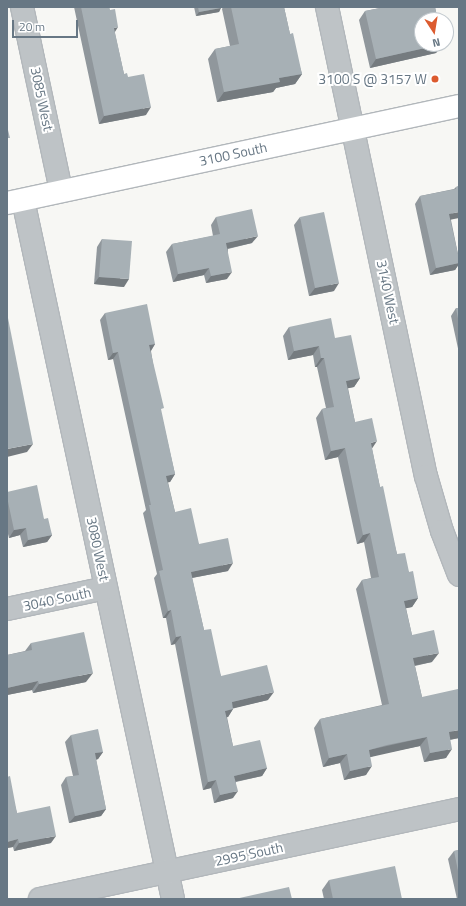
<!DOCTYPE html>
<html>
<head>
<meta charset="utf-8">
<style>
  body { margin:0 }
  #map { position:relative; width:466px; height:906px; overflow:hidden; background:#f7f7f4; font-family:"Titillium Web",sans-serif }
  div>[style] { position:absolute }
  .roads { filter:drop-shadow(1px 0 #b2b7bb) drop-shadow(-1px 0 #b2b7bb) drop-shadow(0 1px #b2b7bb) drop-shadow(0 -1px #b2b7bb) }
  .minor>* { height:22px; margin:-11px; padding:0 11px; transform-origin:11px; border-radius:11px; background:#bec3c6 }
  .major>* { height:22px; margin:-11px; padding:0 11px; transform-origin:11px; border-radius:11px; background:#fff }
  .wall>* { inset:0; background:#90979c }
  .shaded-wall>* { inset:0; background:#757b7f }
  .building>* { inset:0; background:#a7b0b5 }
  .dots>* { width:11px; height:11px; translate:-50% -50%; box-sizing:border-box; border:2px solid #fff; border-radius:50% }
  span { translate:-50% -50%; white-space:nowrap; text-align:center; line-height:1.15; -webkit-text-stroke:4px #fff; paint-order:stroke }
  .poi-label { font-size:14px; color:#677784 }
  .right { translate:-100% -50%; text-align:right }
  .street-label { font-size:14px; color:#677784 }
  .frame { position:absolute; inset:0; border:8px solid #677784; pointer-events:none }
  .north { position:absolute; left:414px; top:12px; width:40px; height:40px; box-sizing:border-box; background:#fff; border:1px solid #c2c9ce; border-radius:50%; rotate:168deg; font-size:11px; font-weight:700; line-height:16px; text-align:center; color:#677784 }
  .north::after { content:''; display:block; margin:auto; width:14px; height:18px; background:#dc5b2f; clip-path:polygon(50% 0,100% 100%,50% 72%,0 100%) }
  .scale { position:absolute; left:12px; top:20px; width:66px; height:18px; box-sizing:border-box; border:2px solid #677784; border-top:0; padding-left:5px; font-size:12px; line-height:14px; white-space:nowrap; color:#677784; -webkit-text-stroke:3px #fff; paint-order:stroke }
</style>
</head>
<body>
<div id="map">
  <div class="roads">
    <div class="minor">
      <div style="left:22px;top:7px;width:188px;rotate:78deg"></div>
      <div style="left:327px;top:7px;width:479px;rotate:78.1deg"></div>
      <div style="left:426px;top:476px;width:57px;rotate:73.8deg"></div>
      <div style="left:442px;top:531px;width:47px;rotate:68.9deg"></div>
      <div style="left:23px;top:200px;width:715px;rotate:77.89deg"></div>
      <div style="left:7px;top:609px;width:101px;rotate:-12deg"></div>
      <div style="left:40px;top:899px;width:429px;rotate:-12.1deg"></div>
    </div>
    <div class="major">
      <div style="left:7px;top:203px;width:462px;rotate:-12.1deg"></div>
    </div>
  </div>
  <div class="wall">
    <div style="clip-path:polygon(74px 7px,109px 7px,124px 74px,128px 77px,146px 115px,99px 124px)"></div>
    <div style="clip-path:polygon(194px 7px,221px 7px,219px 12px,196px 16px)"></div>
    <div style="clip-path:polygon(223px 7px,284px 7px,290px 34px,302px 74px,295px 84px,276px 88px,273px 92px,217px 102px,208px 59px,215px 49px,230px 46px,222px 9px)"></div>
    <div style="clip-path:polygon(380px 7px,435px 7px,443px 44px,436px 53px,370px 68px,359px 20px,365px 11px,380px 8px)"></div>
    <div style="clip-path:polygon(459px 186px,451px 220px,459px 259px,459px 264px,455px 270px,430px 275px,415px 204px,420px 196px,454px 189px,456px 187px)"></div>
    <div style="clip-path:polygon(216px 217px,252px 243px,228px 249px,227px 279px,206px 283px,204px 275px,173px 282px,166px 252px,172px 244px,213px 236px,211px 225px)"></div>
    <div style="clip-path:polygon(300px 217px,334px 291px,309px 296px,294px 225px)"></div>
    <div style="clip-path:polygon(102px 239px,124px 287px,94px 284px,97px 247px)"></div>
    <div style="clip-path:polygon(456px 308px,459px 308px,459px 353px,451px 316px)"></div>
    <div style="clip-path:polygon(105px 313px,155px 344px,151px 351px,161px 413px,175px 474px,170px 482px,168px 482px,175px 512px,199px 544px,228px 571px,192px 578px,204px 630px,221px 676px,268px 700px,233px 708px,233px 709px,228px 717px,227px 717px,233px 746px,267px 768px,262px 776px,236px 782px,233px 798px,214px 803px,211px 788px,203px 790px,175px 644px,171px 645px,166px 618px,163px 618px,154px 578px,157px 574px,143px 513px,146px 510px,113px 359px,108px 360px,100px 320px)"></div>
    <div style="clip-path:polygon(289px 327px,335px 338px,360px 378px,354px 387px,348px 388px,355px 422px,372px 449px,380px 487px,397px 554px,409px 572px,418px 598px,412px 607px,406px 608px,412px 635px,432px 662px,415px 666px,422px 697px,459px 738px,450px 740px,446px 758px,424px 762px,420px 746px,380px 754px,370px 757px,366px 775px,344px 780px,340px 763px,323px 767px,314px 728px,320px 719px,382px 705px,356px 589px,362px 580px,371px 578px,364px 542px,357px 544px,338px 457px,325px 460px,316px 418px,322px 409px,326px 408px,317px 367px,315px 367px,313px 355px,288px 360px,283px 336px)"></div>
    <div style="clip-path:polygon(7px 492px,44px 519px,52px 535px,47px 542px,23px 547px,20px 535px,9px 538px,7px 530px)"></div>
    <div style="clip-path:polygon(31px 643px,86px 682px,33px 693px,32px 690px,7px 695px,7px 655px,25px 651px)"></div>
    <div style="clip-path:polygon(71px 735px,103px 752px,98px 759px,96px 760px,106px 809px,101px 816px,69px 823px,61px 785px,66px 777px,73px 776px,65px 742px)"></div>
    <div style="clip-path:polygon(7px 777px,17px 813px,51px 843px,14px 851px,13px 847px,7px 848px)"></div>
    <div style="clip-path:polygon(459px 850px,459px 899px,457px 899px,448px 859px,454px 851px)"></div>
    <div style="clip-path:polygon(329px 880px,402px 899px,324px 899px,322px 890px)"></div>
  </div>
  <div class="shaded-wall">
    <div style="clip-path:polygon(221px 8px,219px 12px,196px 16px,199px 12px)"></div>
    <div style="clip-path:polygon(118px 27px,113px 35px,114px 28px)"></div>
    <div style="clip-path:polygon(443px 44px,436px 53px,370px 68px,376px 59px)"></div>
    <div style="clip-path:polygon(302px 74px,295px 84px,276px 88px,273px 92px,217px 102px,224px 92px,279px 78px)"></div>
    <div style="clip-path:polygon(151px 107px,146px 115px,99px 124px,104px 116px)"></div>
    <div style="clip-path:polygon(459px 212px,459px 218px,444px 221px,449px 214px)"></div>
    <div style="clip-path:polygon(258px 236px,252px 243px,221px 250px,226px 243px)"></div>
    <div style="clip-path:polygon(459px 263px,459px 264px,455px 270px,430px 275px,436px 268px)"></div>
    <div style="clip-path:polygon(209px 268px,204px 275px,173px 282px,178px 274px)"></div>
    <div style="clip-path:polygon(232px 272px,227px 279px,206px 283px,211px 276px)"></div>
    <div style="clip-path:polygon(99px 277px,129px 279px,124px 287px,94px 284px)"></div>
    <div style="clip-path:polygon(339px 283px,334px 291px,309px 296px,315px 288px)"></div>
    <div style="clip-path:polygon(155px 344px,150px 352px,149px 345px)"></div>
    <div style="clip-path:polygon(319px 346px,313px 355px,288px 360px,294px 351px)"></div>
    <div style="clip-path:polygon(118px 352px,113px 359px,108px 360px,113px 353px)"></div>
    <div style="clip-path:polygon(321px 358px,324px 358px,317px 367px,315px 367px)"></div>
    <div style="clip-path:polygon(360px 378px,354px 387px,340px 390px,346px 381px)"></div>
    <div style="clip-path:polygon(377px 441px,371px 450px,371px 443px)"></div>
    <div style="clip-path:polygon(33px 444px,27px 452px,7px 457px,7px 449px)"></div>
    <div style="clip-path:polygon(345px 448px,338px 457px,325px 460px,331px 451px)"></div>
    <div style="clip-path:polygon(175px 474px,170px 482px,161px 484px,166px 476px)"></div>
    <div style="clip-path:polygon(26px 528px,20px 535px,9px 538px,14px 530px)"></div>
    <div style="clip-path:polygon(370px 533px,364px 542px,357px 544px,363px 535px)"></div>
    <div style="clip-path:polygon(52px 535px,47px 542px,23px 547px,28px 540px)"></div>
    <div style="clip-path:polygon(233px 563px,228px 571px,186px 579px,191px 572px)"></div>
    <div style="clip-path:polygon(418px 598px,412px 607px,398px 610px,404px 601px)"></div>
    <div style="clip-path:polygon(171px 610px,166px 618px,163px 618px,168px 611px)"></div>
    <div style="clip-path:polygon(181px 636px,175px 644px,171px 645px,176px 637px)"></div>
    <div style="clip-path:polygon(439px 653px,432px 662px,407px 667px,413px 658px)"></div>
    <div style="clip-path:polygon(93px 673px,86px 682px,33px 693px,39px 684px)"></div>
    <div style="clip-path:polygon(38px 681px,32px 690px,7px 695px,7px 688px)"></div>
    <div style="clip-path:polygon(274px 692px,268px 700px,227px 710px,232px 702px)"></div>
    <div style="clip-path:polygon(233px 709px,228px 717px,220px 719px,225px 711px)"></div>
    <div style="clip-path:polygon(459px 730px,459px 738px,442px 741px,449px 732px)"></div>
    <div style="clip-path:polygon(427px 737px,420px 746px,362px 759px,369px 750px)"></div>
    <div style="clip-path:polygon(452px 749px,446px 758px,424px 762px,430px 753px)"></div>
    <div style="clip-path:polygon(103px 752px,98px 759px,89px 761px,95px 753px)"></div>
    <div style="clip-path:polygon(347px 754px,340px 763px,323px 767px,329px 758px)"></div>
    <div style="clip-path:polygon(372px 766px,366px 775px,344px 780px,350px 771px)"></div>
    <div style="clip-path:polygon(267px 768px,262px 776px,229px 783px,234px 776px)"></div>
    <div style="clip-path:polygon(216px 780px,211px 788px,203px 790px,208px 782px)"></div>
    <div style="clip-path:polygon(238px 791px,233px 798px,214px 803px,220px 795px)"></div>
    <div style="clip-path:polygon(106px 809px,101px 816px,69px 823px,75px 816px)"></div>
    <div style="clip-path:polygon(56px 836px,51px 843px,14px 851px,19px 843px)"></div>
    <div style="clip-path:polygon(18px 839px,13px 847px,7px 848px,7px 842px)"></div>
  </div>
  <div class="building">
    <div style="clip-path:polygon(81px 7px,109px 7px,110px 10px,115px 9px,118px 27px,114px 28px,124px 74px,127px 73px,128px 77px,144px 74px,151px 107px,104px 116px)"></div>
    <div style="clip-path:polygon(198px 7px,221px 7px,221px 8px,199px 12px)"></div>
    <div style="clip-path:polygon(231px 7px,284px 7px,290px 34px,293px 33px,302px 74px,279px 78px,280px 82px,224px 92px,215px 49px,239px 44px)"></div>
    <div style="clip-path:polygon(385px 7px,435px 7px,438px 20px,422px 20px,422px 44px,443px 44px,376px 59px,365px 11px)"></div>
    <div style="clip-path:polygon(7px 126px,10px 138px,7px 138px)"></div>
    <div style="clip-path:polygon(459px 186px,459px 212px,449px 214px,459px 259px,459px 263px,436px 268px,420px 196px,456px 189px,456px 187px)"></div>
    <div style="clip-path:polygon(252px 209px,258px 236px,226px 243px,232px 272px,211px 276px,209px 268px,178px 274px,172px 244px,220px 234px,216px 217px)"></div>
    <div style="clip-path:polygon(324px 212px,339px 283px,315px 288px,300px 217px)"></div>
    <div style="clip-path:polygon(102px 239px,132px 241px,129px 279px,99px 277px)"></div>
    <div style="clip-path:polygon(147px 304px,155px 344px,149px 345px,164px 408px,161px 409px,175px 474px,166px 476px,175px 512px,191px 508px,199px 544px,228px 538px,233px 563px,191px 572px,204px 630px,211px 629px,221px 676px,267px 665px,274px 692px,232px 702px,233px 709px,225px 711px,233px 746px,260px 740px,267px 768px,234px 776px,238px 791px,220px 795px,216px 780px,208px 782px,181px 636px,176px 637px,171px 610px,168px 611px,159px 571px,163px 570px,149px 505px,151px 505px,118px 352px,113px 353px,105px 313px)"></div>
    <div style="clip-path:polygon(456px 308px,459px 308px,459px 324px)"></div>
    <div style="clip-path:polygon(7px 313px,33px 444px,7px 449px)"></div>
    <div style="clip-path:polygon(331px 318px,335px 338px,351px 335px,360px 378px,346px 381px,355px 422px,372px 418px,377px 441px,371px 443px,380px 487px,383px 486px,397px 554px,405px 553px,409px 572px,413px 571px,418px 598px,404px 601px,412px 635px,434px 630px,439px 653px,413px 658px,422px 697px,458px 689px,459px 692px,459px 730px,449px 732px,452px 749px,430px 753px,427px 737px,387px 745px,369px 750px,372px 766px,350px 771px,347px 754px,329px 758px,320px 719px,389px 704px,362px 580px,379px 577px,370px 533px,363px 535px,345px 448px,331px 451px,322px 409px,334px 407px,324px 358px,321px 358px,319px 346px,294px 351px,289px 327px)"></div>
    <div style="clip-path:polygon(37px 485px,44px 519px,48px 518px,52px 535px,28px 540px,26px 528px,14px 530px,7px 497px,7px 492px)"></div>
    <div style="clip-path:polygon(84px 632px,93px 673px,39px 684px,38px 681px,7px 688px,7px 655px,32px 650px,31px 643px)"></div>
    <div style="clip-path:polygon(98px 729px,103px 752px,95px 753px,106px 809px,75px 816px,66px 777px,79px 775px,71px 735px)"></div>
    <div style="clip-path:polygon(10px 776px,17px 813px,50px 806px,56px 836px,19px 843px,18px 839px,7px 842px,7px 777px)"></div>
    <div style="clip-path:polygon(459px 850px,459px 876px,454px 851px)"></div>
    <div style="clip-path:polygon(395px 866px,402px 899px,333px 899px,329px 880px)"></div>
    <div style="clip-path:polygon(289px 887px,292px 899px,235px 899px)"></div>
  </div>
  <div class="dots">
    <div style="left:435px;top:79px;background:#dc5b2f"></div>
  </div>
  <div class="poi-label">
    <span class="right" style="left:427px;top:79px">3100 S @ 3157 W</span>
  </div>
  <div class="street-label">
    <span style="left:42px;top:99px;rotate:78deg">3085 West</span>
    <span style="left:233px;top:154px;rotate:-12deg">3100 South</span>
    <span style="left:388px;top:292px;rotate:78deg">3140 West</span>
    <span style="left:98px;top:549px;rotate:78deg">3080 West</span>
    <span style="left:57px;top:599px;rotate:-12deg">3040 South</span>
    <span style="left:249px;top:854px;rotate:-12deg">2995 South</span>
  </div>
  <div class="frame"></div>
  <div class="north">N</div>
  <div class="scale">20 m</div>
</div>
</body>
</html>
